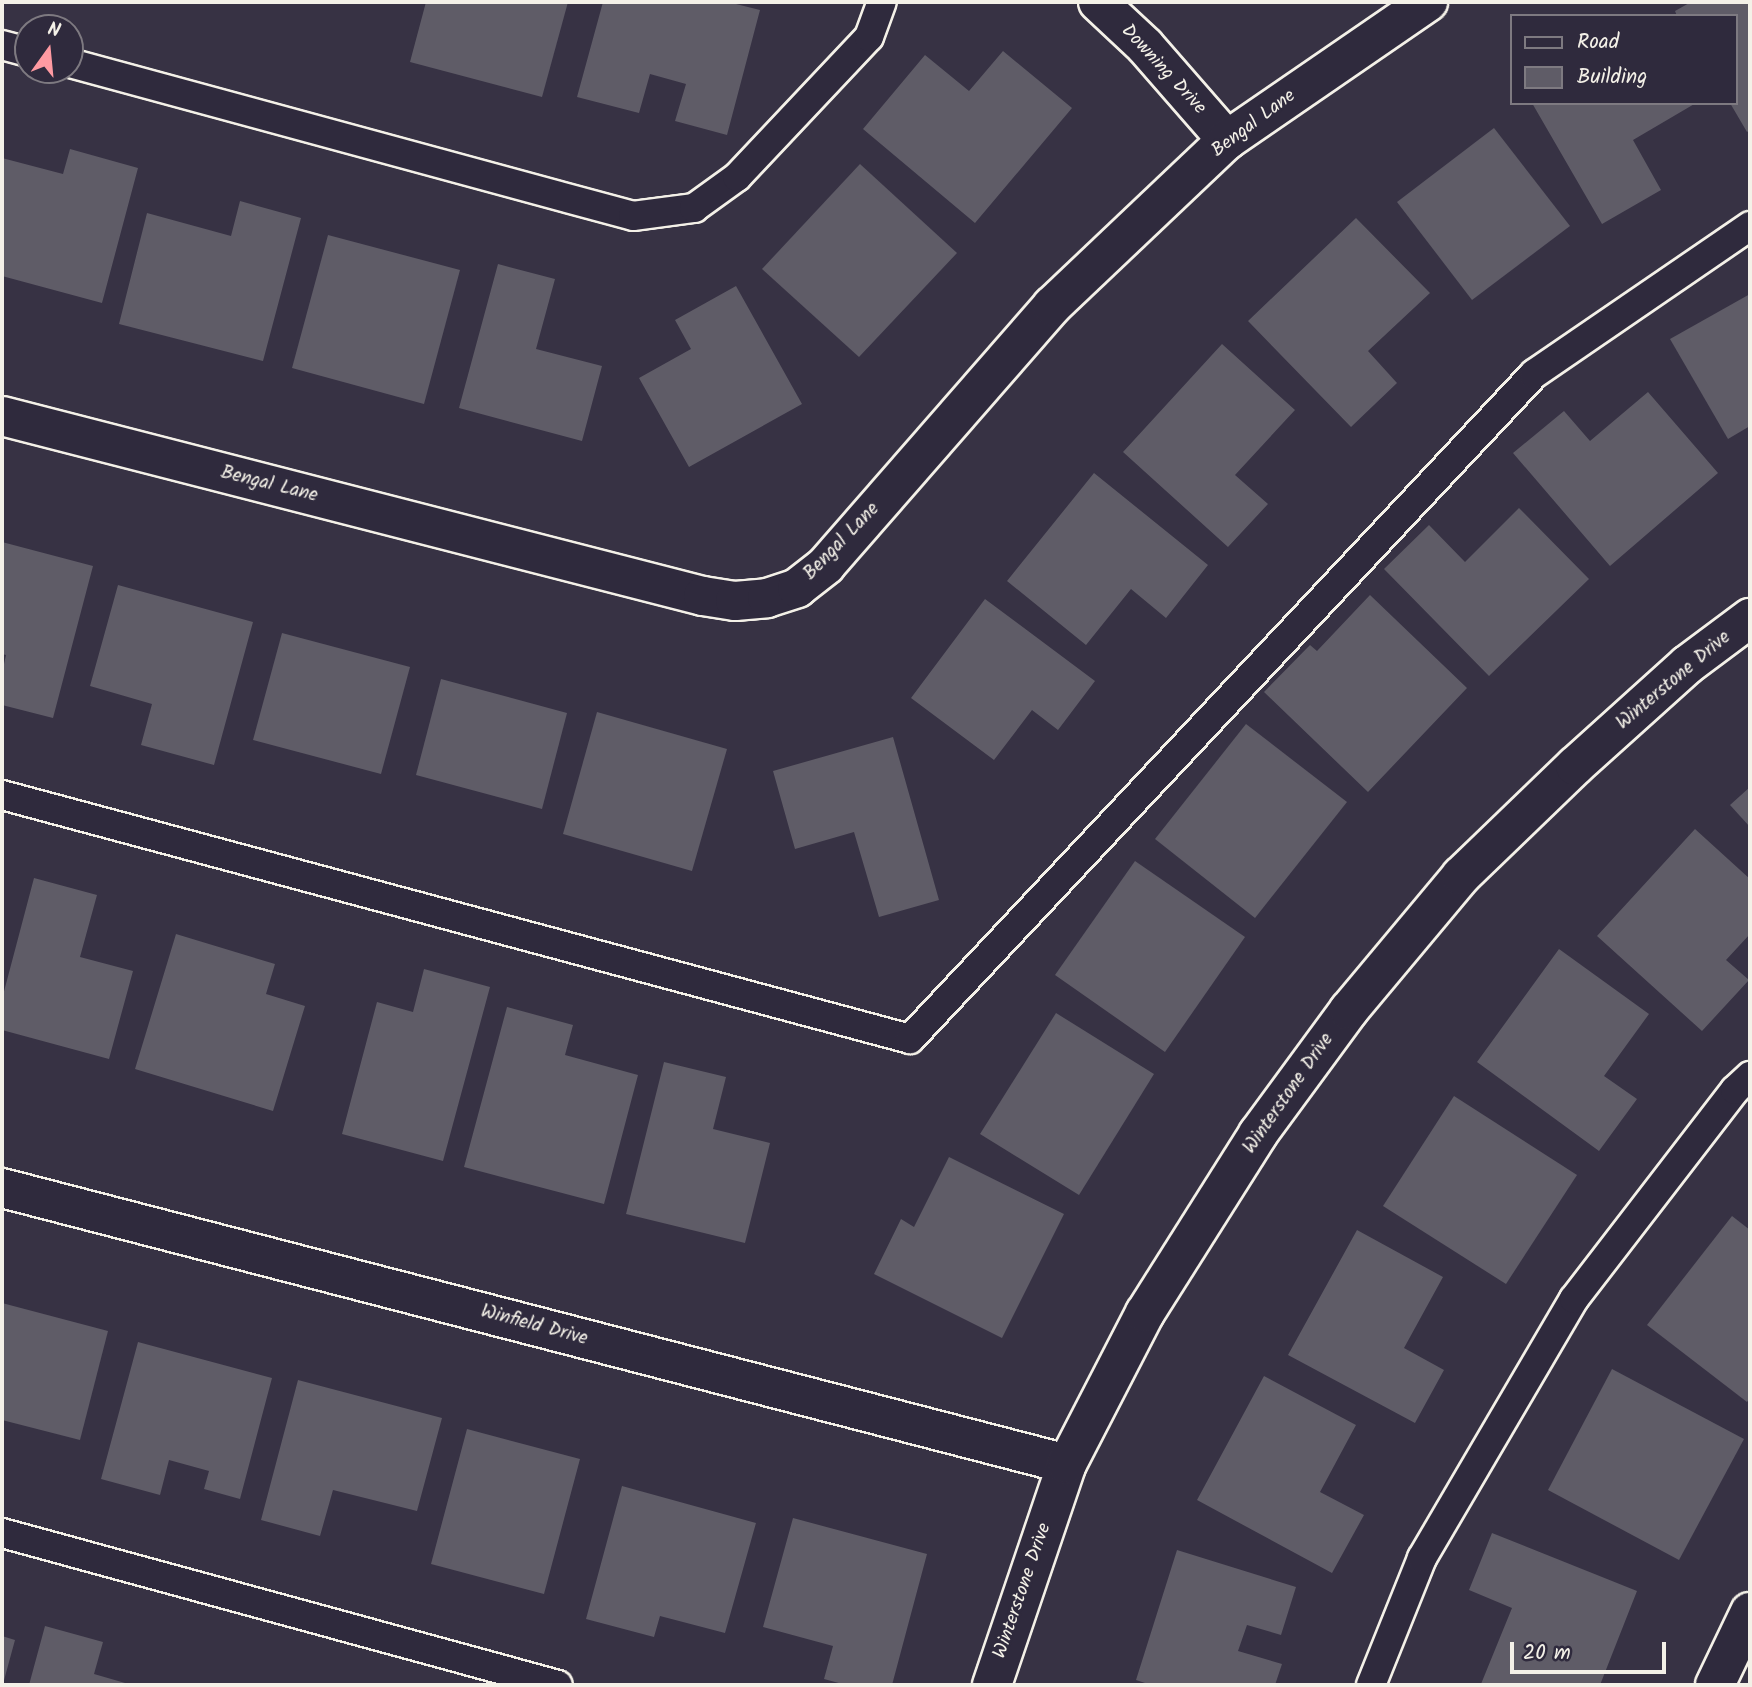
<!DOCTYPE html>
<html>
<head>
<meta charset="utf-8">
<style>
  body { margin:0 }
  #map { position:relative; width:1752px; height:1687px; overflow:hidden; background:#373244; font-family:Kalam,sans-serif }
  div>[style] { position:absolute }
  .building>* { inset:0; background:#5f5c67 }
  .roads { filter:drop-shadow(2px 0 #f4f1e8) drop-shadow(-2px 0 #f4f1e8) drop-shadow(0 2px #f4f1e8) drop-shadow(0 -2px #f4f1e8) }
  .service>* { height:28px; margin:-14px; padding:0 14px; transform-origin:14px; border-radius:14px; background:#2f2a3d }
  .minor>* { height:38px; margin:-19px; padding:0 19px; transform-origin:19px; border-radius:19px; background:#2f2a3d }
  span { translate:-50% -50%; white-space:nowrap; text-align:center; line-height:1.15; -webkit-text-stroke:5px #2f2a3d; paint-order:stroke }
  .street-label { font-size:19px; color:#f4f1e8 }
  .frame { position:absolute; inset:0; border:4px solid #f4f1e8; pointer-events:none }
  .legend { position:absolute; left:1510px; top:14px; width:228px; height:91px; box-sizing:border-box; background:#2f2a3d; border:2px solid #7e7a81; margin:0; padding:9px 12px; list-style:none; font-size:21px; color:#f4f1e8 }
  .legend li { display:flex; align-items:center; gap:14px; height:35px }
  .legend b { width:35px; border:2px solid #7e7a81 }
  .north { position:absolute; left:14px; top:14px; width:70px; height:70px; box-sizing:border-box; background:#2f2a3d; border:2px solid #7e7a81; border-radius:50%; rotate:15deg; font-size:19px; font-weight:700; line-height:28px; text-align:center; color:#f4f1e8 }
  .north::after { content:''; display:block; margin:auto; width:24px; height:32px; background:#ff9aa2; clip-path:polygon(50% 0,100% 100%,50% 72%,0 100%) }
  .scale { position:absolute; left:1510px; top:1642px; width:156px; height:32px; box-sizing:border-box; border:4px solid #f4f1e8; border-top:0; padding-left:9px; font-size:21px; line-height:24px; white-space:nowrap; color:#f4f1e8; -webkit-text-stroke:5px #2f2a3d; paint-order:stroke }
</style>
</head>
<body>
<div id="map">
  <div class="building">
    <div style="clip-path:polygon(426px 2px,568px 2px,542px 97px,410px 62px)"></div>
    <div style="clip-path:polygon(603px 2px,728px 2px,760px 10px,727px 135px,675px 121px,686px 84px,650px 74px,639px 113px,577px 97px)"></div>
    <div style="clip-path:polygon(1691px 2px,1750px 2px,1750px 130px,1747px 132px,1730px 103px,1736px 103px,1736px 16px,1677px 16px,1675px 11px)"></div>
    <div style="clip-path:polygon(1003px 51px,1072px 108px,975px 223px,863px 129px,925px 55px,969px 91px)"></div>
    <div style="clip-path:polygon(1532px 103px,1696px 103px,1633px 140px,1661px 190px,1602px 224px)"></div>
    <div style="clip-path:polygon(1494px 128px,1570px 226px,1472px 300px,1397px 202px)"></div>
    <div style="clip-path:polygon(70px 149px,138px 168px,102px 303px,2px 276px,2px 158px,63px 174px)"></div>
    <div style="clip-path:polygon(860px 164px,957px 253px,859px 357px,762px 269px)"></div>
    <div style="clip-path:polygon(240px 201px,301px 218px,263px 361px,119px 324px,147px 213px,231px 236px)"></div>
    <div style="clip-path:polygon(1356px 218px,1430px 293px,1368px 351px,1397px 383px,1351px 427px,1248px 321px)"></div>
    <div style="clip-path:polygon(328px 235px,460px 270px,424px 404px,292px 368px)"></div>
    <div style="clip-path:polygon(498px 264px,555px 279px,536px 349px,602px 366px,582px 441px,459px 408px)"></div>
    <div style="clip-path:polygon(736px 286px,802px 404px,689px 467px,639px 378px,691px 349px,675px 320px)"></div>
    <div style="clip-path:polygon(1750px 294px,1750px 426px,1728px 439px,1670px 339px)"></div>
    <div style="clip-path:polygon(1222px 344px,1295px 410px,1235px 475px,1268px 504px,1228px 547px,1123px 452px)"></div>
    <div style="clip-path:polygon(1648px 392px,1718px 473px,1610px 566px,1513px 453px,1564px 411px,1590px 441px)"></div>
    <div style="clip-path:polygon(1094px 473px,1208px 565px,1166px 618px,1131px 589px,1086px 645px,1007px 581px)"></div>
    <div style="clip-path:polygon(1519px 508px,1589px 579px,1489px 676px,1384px 569px,1429px 525px,1465px 562px)"></div>
    <div style="clip-path:polygon(2px 542px,93px 566px,53px 718px,2px 705px,2px 673px,6px 655px,2px 654px)"></div>
    <div style="clip-path:polygon(118px 585px,253px 622px,214px 765px,141px 745px,152px 704px,90px 686px)"></div>
    <div style="clip-path:polygon(1370px 595px,1467px 688px,1368px 792px,1264px 692px,1310px 645px,1317px 651px)"></div>
    <div style="clip-path:polygon(985px 599px,1095px 681px,1058px 730px,1032px 710px,994px 760px,911px 698px)"></div>
    <div style="clip-path:polygon(282px 633px,410px 667px,381px 774px,253px 740px)"></div>
    <div style="clip-path:polygon(441px 679px,567px 713px,542px 809px,416px 775px)"></div>
    <div style="clip-path:polygon(597px 712px,727px 749px,692px 871px,563px 834px)"></div>
    <div style="clip-path:polygon(1246px 724px,1347px 802px,1255px 918px,1155px 839px)"></div>
    <div style="clip-path:polygon(893px 737px,939px 900px,879px 917px,854px 832px,795px 849px,773px 771px)"></div>
    <div style="clip-path:polygon(1750px 787px,1750px 827px,1730px 805px)"></div>
    <div style="clip-path:polygon(1695px 829px,1750px 879px,1750px 934px,1726px 960px,1749px 980px,1702px 1031px,1597px 936px)"></div>
    <div style="clip-path:polygon(1135px 861px,1245px 937px,1165px 1052px,1055px 975px)"></div>
    <div style="clip-path:polygon(34px 878px,97px 895px,80px 957px,133px 971px,109px 1059px,2px 1030px,2px 999px)"></div>
    <div style="clip-path:polygon(176px 934px,275px 964px,266px 994px,305px 1006px,273px 1111px,135px 1069px)"></div>
    <div style="clip-path:polygon(1559px 949px,1649px 1014px,1604px 1076px,1637px 1099px,1599px 1151px,1477px 1062px)"></div>
    <div style="clip-path:polygon(424px 969px,490px 987px,443px 1161px,342px 1134px,377px 1002px,413px 1012px)"></div>
    <div style="clip-path:polygon(507px 1007px,573px 1025px,565px 1055px,638px 1075px,604px 1204px,464px 1167px)"></div>
    <div style="clip-path:polygon(1056px 1013px,1154px 1074px,1079px 1195px,980px 1134px)"></div>
    <div style="clip-path:polygon(664px 1062px,726px 1077px,713px 1129px,770px 1143px,745px 1243px,626px 1214px)"></div>
    <div style="clip-path:polygon(1454px 1096px,1577px 1175px,1506px 1284px,1383px 1206px)"></div>
    <div style="clip-path:polygon(949px 1157px,1064px 1214px,1002px 1338px,874px 1274px,901px 1219px,914px 1227px)"></div>
    <div style="clip-path:polygon(1732px 1216px,1750px 1230px,1750px 1398px,1747px 1402px,1647px 1325px)"></div>
    <div style="clip-path:polygon(1357px 1230px,1443px 1277px,1404px 1348px,1444px 1370px,1415px 1423px,1288px 1355px)"></div>
    <div style="clip-path:polygon(2px 1303px,108px 1331px,80px 1440px,2px 1420px)"></div>
    <div style="clip-path:polygon(138px 1342px,272px 1378px,240px 1499px,204px 1489px,209px 1471px,169px 1460px,160px 1495px,101px 1479px)"></div>
    <div style="clip-path:polygon(1612px 1369px,1744px 1439px,1679px 1560px,1548px 1490px)"></div>
    <div style="clip-path:polygon(1264px 1376px,1356px 1425px,1320px 1492px,1364px 1515px,1332px 1573px,1197px 1500px)"></div>
    <div style="clip-path:polygon(298px 1380px,442px 1418px,417px 1511px,333px 1490px,320px 1536px,261px 1520px)"></div>
    <div style="clip-path:polygon(467px 1429px,580px 1459px,544px 1594px,431px 1564px)"></div>
    <div style="clip-path:polygon(622px 1486px,756px 1523px,725px 1633px,660px 1616px,654px 1637px,586px 1619px)"></div>
    <div style="clip-path:polygon(793px 1518px,927px 1554px,892px 1685px,846px 1685px,824px 1679px,833px 1646px,763px 1627px)"></div>
    <div style="clip-path:polygon(1492px 1533px,1637px 1591px,1600px 1685px,1481px 1684px,1512px 1608px,1469px 1590px)"></div>
    <div style="clip-path:polygon(1177px 1550px,1296px 1587px,1281px 1635px,1247px 1625px,1238px 1651px,1282px 1664px,1275px 1685px,1151px 1685px,1136px 1680px)"></div>
    <div style="clip-path:polygon(45px 1626px,103px 1642px,94px 1674px,132px 1685px,29px 1685px)"></div>
    <div style="clip-path:polygon(2px 1636px,15px 1640px,3px 1684px,2px 1684px)"></div>
  </div>
  <div class="roads">
    <div class="service">
      <div style="left:2px;top:45px;width:27px;rotate:15deg"></div>
      <div style="left:70px;top:63px;width:583px;rotate:15.2deg"></div>
      <div style="left:633px;top:216px;width:62px;rotate:-7.5deg"></div>
      <div style="left:694px;top:208px;width:53px;rotate:-35.8deg"></div>
      <div style="left:737px;top:177px;width:192px;rotate:-46.7deg"></div>
      <div style="left:869px;top:37px;width:37px;rotate:-70deg"></div>
      <div style="left:2px;top:795px;width:940px;rotate:15.04deg"></div>
      <div style="left:910px;top:1039px;width:912px;rotate:-46.82deg"></div>
      <div style="left:1534px;top:374px;width:262px;rotate:-34.4deg"></div>
      <div style="left:2px;top:1533px;width:576px;rotate:15.29deg"></div>
      <div style="left:1371px;top:1685px;width:137px;rotate:-68.1deg"></div>
      <div style="left:1422px;top:1558px;width:300px;rotate:-59.6deg"></div>
      <div style="left:1574px;top:1299px;width:264px;rotate:-52.4deg"></div>
      <div style="left:1735px;top:1090px;width:21px;rotate:-43deg"></div>
    </div>
    <div class="minor">
      <div style="left:1098px;top:2px;width:64px;rotate:43.1deg"></div>
      <div style="left:1145px;top:46px;width:125px;rotate:48.9deg"></div>
      <div style="left:2px;top:416px;width:724px;rotate:14.4deg"></div>
      <div style="left:703px;top:596px;width:32px;rotate:9deg"></div>
      <div style="left:735px;top:601px;width:32px;rotate:-5deg"></div>
      <div style="left:767px;top:598px;width:32px;rotate:-18deg"></div>
      <div style="left:797px;top:588px;width:37px;rotate:-38deg"></div>
      <div style="left:826px;top:565px;width:344px;rotate:-48.9deg"></div>
      <div style="left:1052px;top:306px;width:241px;rotate:-43.5deg"></div>
      <div style="left:1227px;top:140px;width:244px;rotate:-34.5deg"></div>
      <div style="left:2px;top:1188px;width:1100px;rotate:14.53deg"></div>
      <div style="left:992px;top:1685px;width:233px;rotate:-71.3deg"></div>
      <div style="left:1067px;top:1464px;width:170px;rotate:-62.7deg"></div>
      <div style="left:1145px;top:1313px;width:212px;rotate:-57.7deg"></div>
      <div style="left:1258px;top:1134px;width:154px;rotate:-53.7deg"></div>
      <div style="left:1349px;top:1010px;width:175px;rotate:-50.1deg"></div>
      <div style="left:1461px;top:876px;width:158px;rotate:-44deg"></div>
      <div style="left:1575px;top:766px;width:151px;rotate:-42deg"></div>
      <div style="left:1687px;top:665px;width:79px;rotate:-36.7deg"></div>
      <div style="left:1715px;top:1685px;width:81px;rotate:-64.4deg"></div>
    </div>
  </div>
  <div class="street-label">
    <span style="left:1163px;top:70px;rotate:47deg">Downing Drive</span>
    <span style="left:1254px;top:124px;rotate:-37deg">Bengal Lane</span>
    <span style="left:269px;top:485px;rotate:14deg">Bengal Lane</span>
    <span style="left:842px;top:542px;rotate:-46deg">Bengal Lane</span>
    <span style="left:1674px;top:681px;rotate:-40deg">Winterstone Drive</span>
    <span style="left:1289px;top:1094px;rotate:-55deg">Winterstone Drive</span>
    <span style="left:534px;top:1326px;rotate:15deg">Winfield Drive</span>
    <span style="left:1023px;top:1591px;rotate:-71deg">Winterstone Drive</span>
  </div>
  <div class="frame"></div>
  <ul class="legend">
  <li><b style="height:9px;background:#2f2a3d"></b>Road</li>
  <li><b style="height:19px;background:#5f5c67"></b>Building</li>
  </ul>
  <div class="north">N</div>
  <div class="scale">20 m</div>
</div>
</body>
</html>
